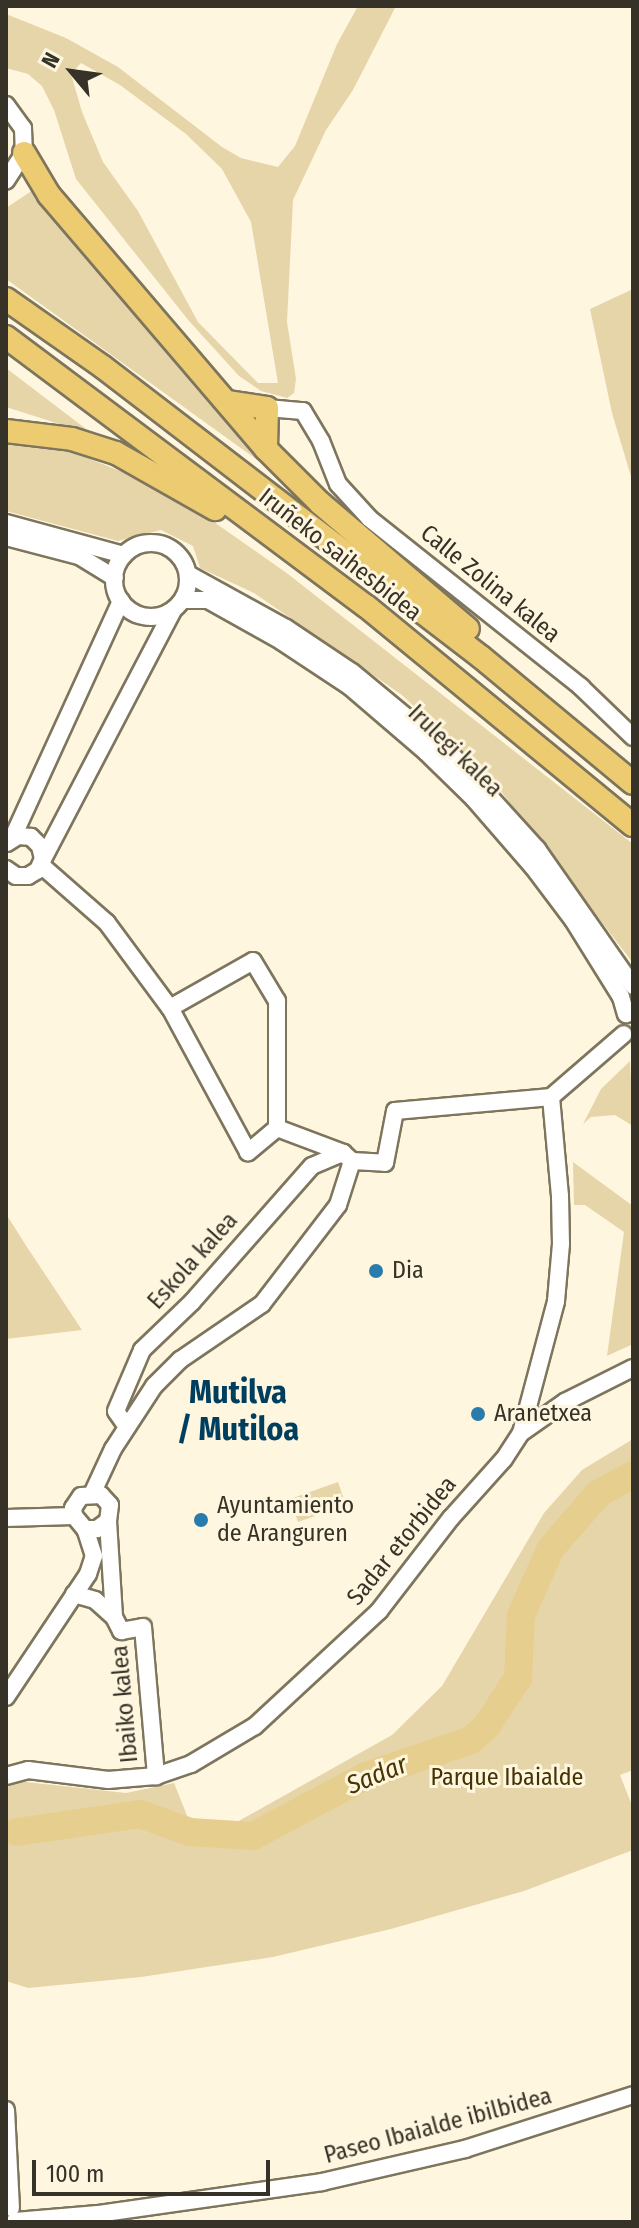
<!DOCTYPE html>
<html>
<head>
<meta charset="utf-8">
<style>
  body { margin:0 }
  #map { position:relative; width:639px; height:2228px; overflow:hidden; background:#fff6e0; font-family:"Fira Sans Condensed",sans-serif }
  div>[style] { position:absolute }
  .green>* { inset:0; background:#e6d5a9 }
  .river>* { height:28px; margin:-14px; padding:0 14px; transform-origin:14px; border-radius:14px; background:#e6ce8e }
  .roads { filter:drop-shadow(2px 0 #7e755d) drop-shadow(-2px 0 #7e755d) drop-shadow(0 2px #7e755d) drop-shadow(0 -2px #7e755d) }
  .tertiary>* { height:16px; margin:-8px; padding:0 8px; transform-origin:8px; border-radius:8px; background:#fff }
  .tertiary>.ring { margin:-8px; padding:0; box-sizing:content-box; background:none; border:16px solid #fff; border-radius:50% }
  .motorway>* { height:22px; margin:-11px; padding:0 11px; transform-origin:11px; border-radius:11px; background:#edcb71 }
  .dots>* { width:22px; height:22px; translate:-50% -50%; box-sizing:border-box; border:4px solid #fff6e0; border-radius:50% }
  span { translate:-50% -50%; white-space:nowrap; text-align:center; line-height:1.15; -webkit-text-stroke:6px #fff6e0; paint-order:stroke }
  .street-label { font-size:24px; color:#363227 }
  .poi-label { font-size:24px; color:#363227 }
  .left { translate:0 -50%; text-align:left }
  .park-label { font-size:24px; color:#430 }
  .water-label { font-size:26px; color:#473601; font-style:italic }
  .district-label { font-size:32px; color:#003e5e; font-weight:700 }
  .frame { position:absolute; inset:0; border:8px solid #363227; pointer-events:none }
  .north { position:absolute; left:32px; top:32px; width:80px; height:80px; -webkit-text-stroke:6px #fff6e0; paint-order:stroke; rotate:299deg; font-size:22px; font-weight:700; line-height:32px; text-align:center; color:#363227 }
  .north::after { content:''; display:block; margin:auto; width:28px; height:36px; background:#363227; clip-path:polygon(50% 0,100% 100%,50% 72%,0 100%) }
  .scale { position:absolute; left:32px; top:2160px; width:238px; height:36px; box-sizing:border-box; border:4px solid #363227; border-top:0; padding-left:10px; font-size:24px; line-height:28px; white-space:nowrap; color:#363227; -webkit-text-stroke:6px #fff6e0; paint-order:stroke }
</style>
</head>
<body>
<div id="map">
  <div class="green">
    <div style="clip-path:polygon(evenodd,358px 6px,396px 6px,353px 90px,326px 130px,293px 200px,287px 322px,296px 379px,294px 393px,287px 398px,261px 391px,239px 376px,189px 321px,76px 179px,54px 110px,42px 86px,28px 74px,6px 68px,6px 14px,66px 38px,118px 67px,222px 147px,241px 158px,278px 167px,295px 146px,337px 44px,358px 6px,81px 63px,120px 85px,186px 134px,222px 169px,251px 222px,278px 383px,258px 383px,198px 322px,138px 211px,103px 162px,82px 112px,71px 74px,81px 63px)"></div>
    <div style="clip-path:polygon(33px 190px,153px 329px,270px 469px,6px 279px,6px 208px)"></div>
    <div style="clip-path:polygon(633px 289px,633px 483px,612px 413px,590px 309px)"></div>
    <div style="clip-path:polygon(6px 368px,94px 435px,6px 407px)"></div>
    <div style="clip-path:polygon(6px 444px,68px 450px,152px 484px,214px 522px,288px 574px,633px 844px,633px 963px,493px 781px,402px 695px,254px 593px,200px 568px,193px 546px,161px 530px,118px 541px,6px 511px)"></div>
    <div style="clip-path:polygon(630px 1061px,633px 1126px,615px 1115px,591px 1117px,583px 1124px,601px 1089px)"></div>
    <div style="clip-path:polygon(573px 1162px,633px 1206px,633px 1344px,607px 1356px,624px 1232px,585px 1205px,574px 1205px)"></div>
    <div style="clip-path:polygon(6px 1214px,27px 1247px,82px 1330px,6px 1339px)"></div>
    <div style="clip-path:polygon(633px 1439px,633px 1770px,620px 1775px,633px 1808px,633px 1850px,524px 1891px,391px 1929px,273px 1957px,141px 1977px,28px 1988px,6px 1981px,6px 1788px,17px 1781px,126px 1793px,174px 1783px,190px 1823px,213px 1830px,237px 1822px,392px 1735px,442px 1686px,544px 1513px,582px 1470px)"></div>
    <div style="clip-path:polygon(338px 1482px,346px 1505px,298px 1522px,290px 1499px)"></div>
  </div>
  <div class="river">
    <div style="left:17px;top:1832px;width:124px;rotate:-8.3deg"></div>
    <div style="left:140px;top:1814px;width:53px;rotate:19.8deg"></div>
    <div style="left:190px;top:1832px;width:63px;rotate:3.6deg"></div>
    <div style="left:253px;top:1836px;width:128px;rotate:-28deg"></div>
    <div style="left:366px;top:1776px;width:111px;rotate:-18.9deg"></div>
    <div style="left:471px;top:1740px;width:20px;rotate:-41deg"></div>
    <div style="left:486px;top:1727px;width:59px;rotate:-56.9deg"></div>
    <div style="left:518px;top:1678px;width:63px;rotate:-87.3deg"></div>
    <div style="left:521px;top:1615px;width:73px;rotate:-65.9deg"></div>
    <div style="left:551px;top:1548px;width:73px;rotate:-48.9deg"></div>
    <div style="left:599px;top:1493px;width:38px;rotate:-28deg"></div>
  </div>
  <div class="roads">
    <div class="tertiary">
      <div style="left:6px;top:105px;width:29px;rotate:54deg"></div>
      <div style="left:23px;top:128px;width:25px;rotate:88deg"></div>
      <div style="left:24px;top:153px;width:33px;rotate:123deg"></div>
      <div style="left:267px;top:408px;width:36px;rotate:5deg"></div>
      <div style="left:303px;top:411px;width:35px;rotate:59deg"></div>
      <div style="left:321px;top:441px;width:46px;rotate:68.4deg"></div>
      <div style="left:338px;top:484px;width:47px;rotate:47.6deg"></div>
      <div style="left:370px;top:519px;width:270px;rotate:38.5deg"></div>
      <div style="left:581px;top:687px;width:72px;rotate:43.9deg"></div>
      <div style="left:6px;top:523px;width:122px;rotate:15.2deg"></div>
      <div style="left:6px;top:537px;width:75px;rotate:14.6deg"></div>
      <div style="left:79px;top:556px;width:42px;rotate:31.4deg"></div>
      <div class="ring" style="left:114px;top:543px;width:58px;height:58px"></div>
      <div style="left:188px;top:574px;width:112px;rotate:28.9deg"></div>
      <div style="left:286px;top:628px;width:79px;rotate:33.7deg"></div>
      <div style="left:352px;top:672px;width:129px;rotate:39.6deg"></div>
      <div style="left:451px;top:754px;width:128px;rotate:47.8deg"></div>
      <div style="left:537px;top:849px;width:167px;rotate:55deg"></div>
      <div style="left:183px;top:600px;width:25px"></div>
      <div style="left:208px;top:600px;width:84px;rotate:29.3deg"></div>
      <div style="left:281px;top:641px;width:82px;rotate:33.5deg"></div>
      <div style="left:349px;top:686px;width:101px;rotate:40.6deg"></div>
      <div style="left:426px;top:752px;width:67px;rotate:44.4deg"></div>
      <div style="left:474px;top:799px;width:90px;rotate:49.1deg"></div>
      <div style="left:533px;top:867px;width:66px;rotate:53deg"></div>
      <div style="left:573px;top:920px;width:91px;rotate:58.1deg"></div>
      <div style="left:621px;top:997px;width:18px;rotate:74deg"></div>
      <div style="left:12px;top:839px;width:262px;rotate:-65.4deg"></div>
      <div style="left:43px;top:859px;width:281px;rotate:-62.4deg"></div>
      <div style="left:41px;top:865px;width:88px;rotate:41.3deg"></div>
      <div style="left:107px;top:923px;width:106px;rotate:53.5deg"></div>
      <div style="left:6px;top:869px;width:12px;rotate:35deg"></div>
      <div style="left:16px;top:876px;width:12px"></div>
      <div style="left:28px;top:876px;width:12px;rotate:-31deg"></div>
      <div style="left:38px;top:870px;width:12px;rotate:-66deg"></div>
      <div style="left:43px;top:859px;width:13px;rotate:-103deg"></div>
      <div style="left:40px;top:846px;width:13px;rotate:-135deg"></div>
      <div style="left:31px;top:837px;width:13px;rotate:-176deg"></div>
      <div style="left:18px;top:836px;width:13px;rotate:148deg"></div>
      <div style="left:253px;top:961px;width:47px;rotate:59deg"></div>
      <div style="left:277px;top:1001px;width:127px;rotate:90deg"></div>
      <div style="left:277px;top:1128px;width:38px;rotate:140deg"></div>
      <div style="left:248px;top:1152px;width:164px;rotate:-118.4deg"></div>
      <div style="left:170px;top:1008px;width:95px;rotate:-29.5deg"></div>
      <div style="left:277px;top:1128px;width:71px;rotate:20.7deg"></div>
      <div style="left:343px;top:1153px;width:12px;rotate:42deg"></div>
      <div style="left:352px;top:1161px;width:33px;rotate:3deg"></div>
      <div style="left:385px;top:1163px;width:53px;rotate:-79.1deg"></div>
      <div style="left:395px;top:1111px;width:157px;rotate:-5.1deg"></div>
      <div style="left:551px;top:1097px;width:96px;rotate:-40.8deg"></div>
      <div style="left:127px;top:1427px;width:19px;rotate:-125deg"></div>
      <div style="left:116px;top:1411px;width:66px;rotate:-66.9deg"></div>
      <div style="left:142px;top:1350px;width:69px;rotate:-43.8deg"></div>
      <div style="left:192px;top:1302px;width:181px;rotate:-48.6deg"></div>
      <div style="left:312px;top:1166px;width:34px;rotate:-23deg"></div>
      <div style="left:521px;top:1433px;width:54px;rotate:-35.2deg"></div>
      <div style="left:565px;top:1402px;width:76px;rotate:-26.6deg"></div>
      <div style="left:93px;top:1492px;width:47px;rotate:-65.1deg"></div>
      <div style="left:113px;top:1449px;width:75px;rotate:-56.9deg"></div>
      <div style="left:154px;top:1386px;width:37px;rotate:-45deg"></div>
      <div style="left:180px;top:1360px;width:99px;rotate:-34.3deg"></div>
      <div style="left:262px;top:1304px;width:125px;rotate:-52.5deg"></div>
      <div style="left:338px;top:1205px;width:46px;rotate:-72.3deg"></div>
      <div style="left:6px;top:1518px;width:68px;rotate:-1.7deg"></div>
      <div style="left:108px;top:1521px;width:96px;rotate:86.4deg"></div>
      <div style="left:74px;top:1594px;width:22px;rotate:16deg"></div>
      <div style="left:95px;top:1600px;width:25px;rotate:42deg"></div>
      <div style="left:114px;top:1617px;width:16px;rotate:63deg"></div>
      <div style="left:121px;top:1631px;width:22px;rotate:-10deg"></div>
      <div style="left:143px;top:1627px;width:150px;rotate:85deg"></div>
      <div style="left:6px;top:1697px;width:148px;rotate:-56.3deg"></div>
      <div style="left:88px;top:1574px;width:19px;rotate:-72deg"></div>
      <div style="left:94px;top:1556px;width:28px;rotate:-108deg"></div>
      <div style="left:85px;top:1529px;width:17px;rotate:-130deg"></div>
      <div style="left:74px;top:1516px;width:8px;rotate:-97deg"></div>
      <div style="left:73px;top:1508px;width:14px;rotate:-56deg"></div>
      <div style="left:81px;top:1496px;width:20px;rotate:-3deg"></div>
      <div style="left:101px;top:1495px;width:13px;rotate:48deg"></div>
      <div style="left:110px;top:1505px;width:16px;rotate:97deg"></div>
      <div style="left:108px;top:1521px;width:14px;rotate:144deg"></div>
      <div style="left:97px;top:1529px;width:12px;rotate:180deg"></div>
      <div style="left:6px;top:1776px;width:23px;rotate:-15deg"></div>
      <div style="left:28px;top:1770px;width:81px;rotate:7.1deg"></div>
      <div style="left:108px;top:1780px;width:48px;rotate:-4.8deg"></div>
      <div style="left:156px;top:1776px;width:37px;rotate:-19deg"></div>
      <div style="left:191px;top:1764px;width:74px;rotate:-30.7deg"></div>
      <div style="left:255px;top:1726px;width:169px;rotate:-42.8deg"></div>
      <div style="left:379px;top:1611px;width:118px;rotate:-52.3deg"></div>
      <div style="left:451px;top:1518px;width:79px;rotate:-48.1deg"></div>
      <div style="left:504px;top:1459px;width:31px;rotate:-57deg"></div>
      <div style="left:521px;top:1433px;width:137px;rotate:-75.1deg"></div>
      <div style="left:556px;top:1301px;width:57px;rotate:-85deg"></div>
      <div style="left:561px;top:1244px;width:48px;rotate:-91.2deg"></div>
      <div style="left:560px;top:1196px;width:99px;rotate:-95.2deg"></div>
      <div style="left:6px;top:2110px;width:98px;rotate:87.1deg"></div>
      <div style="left:15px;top:2221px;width:83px;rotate:-4.8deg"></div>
      <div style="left:98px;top:2214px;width:226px;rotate:-8.1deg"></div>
      <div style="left:322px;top:2182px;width:147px;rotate:-13deg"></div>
      <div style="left:465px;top:2149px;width:176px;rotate:-17.8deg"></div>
    </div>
    <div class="motorway">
      <div style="left:24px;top:153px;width:49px;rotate:59.2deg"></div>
      <div style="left:49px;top:195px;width:334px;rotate:49.5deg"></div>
      <div style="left:266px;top:449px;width:76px;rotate:45deg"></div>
      <div style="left:320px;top:503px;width:194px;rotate:40.4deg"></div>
      <div style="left:6px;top:299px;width:118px;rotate:35deg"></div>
      <div style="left:103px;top:367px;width:476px;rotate:37.5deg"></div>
      <div style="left:481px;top:657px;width:197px;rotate:39.7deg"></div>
      <div style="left:6px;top:337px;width:449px;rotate:36.8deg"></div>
      <div style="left:366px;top:606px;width:345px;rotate:39.4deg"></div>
      <div style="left:227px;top:402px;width:40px;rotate:8.5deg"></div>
      <div style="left:267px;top:408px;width:41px;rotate:91.4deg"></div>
      <div style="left:6px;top:431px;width:66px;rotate:6.9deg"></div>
      <div style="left:72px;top:439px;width:46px;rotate:17.7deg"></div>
      <div style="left:116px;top:453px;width:114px;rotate:29.5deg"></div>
    </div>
  </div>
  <div class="dots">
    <div style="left:376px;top:1271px;background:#287bab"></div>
    <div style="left:478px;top:1414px;background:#287bab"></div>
    <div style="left:201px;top:1520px;background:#287bab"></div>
  </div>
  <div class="street-label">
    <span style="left:340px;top:555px;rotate:38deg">Iruñeko saihesbidea</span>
    <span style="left:490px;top:584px;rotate:39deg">Calle Zolina kalea</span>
    <span style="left:455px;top:751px;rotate:44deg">Irulegi kalea</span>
    <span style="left:193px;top:1261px;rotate:-48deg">Eskola kalea</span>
    <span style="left:402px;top:1541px;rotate:-51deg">Sadar etorbidea</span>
    <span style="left:125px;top:1704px;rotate:-95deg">Ibaiko kalea</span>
    <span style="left:438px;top:2126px;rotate:-15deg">Paseo Ibaialde ibilbidea</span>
  </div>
  <div class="poi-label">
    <span class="left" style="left:392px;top:1271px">Dia</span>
    <span class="left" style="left:494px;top:1414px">Aranetxea</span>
    <span class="left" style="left:217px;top:1520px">Ayuntamiento<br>de Aranguren</span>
  </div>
  <div class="park-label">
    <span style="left:507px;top:1778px">Parque Ibaialde</span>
  </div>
  <div class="water-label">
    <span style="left:377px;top:1775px;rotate:-22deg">Sadar</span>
  </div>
  <div class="district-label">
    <span style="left:238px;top:1411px">Mutilva<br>/ Mutiloa</span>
  </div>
  <div class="frame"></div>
  <div class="north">N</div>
  <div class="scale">100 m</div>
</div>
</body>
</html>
